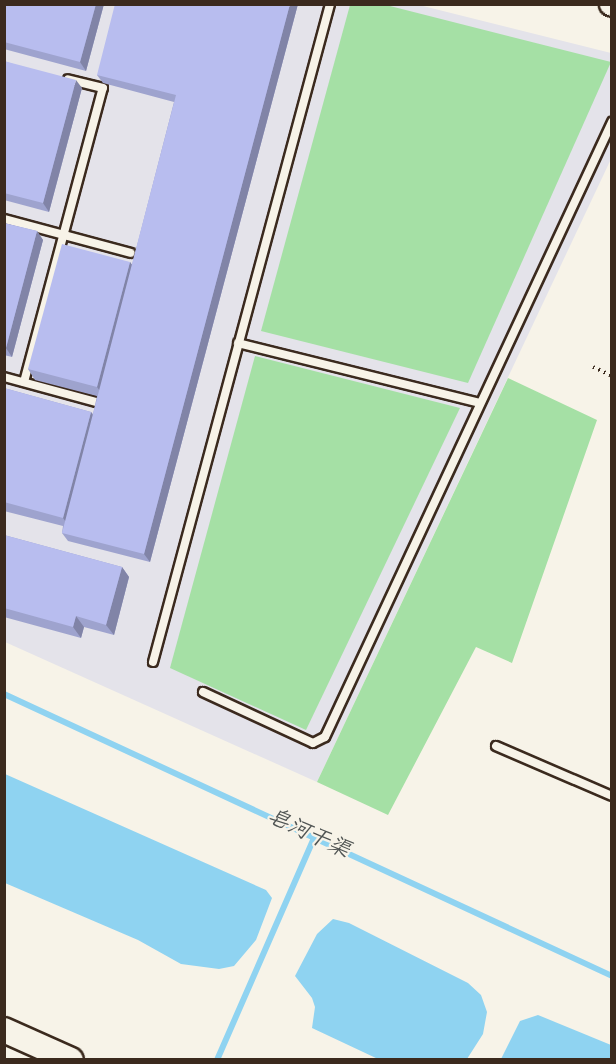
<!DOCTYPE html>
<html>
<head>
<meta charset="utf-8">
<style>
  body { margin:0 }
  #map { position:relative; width:616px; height:1064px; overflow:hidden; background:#f7f3e8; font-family:"Indie Flower","LXGW WenKai TC",sans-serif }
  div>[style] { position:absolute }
  .built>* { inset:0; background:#e4e3ea }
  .green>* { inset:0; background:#a5e0a5 }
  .water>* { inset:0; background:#8fd3f1 }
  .stream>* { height:6px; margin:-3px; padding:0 3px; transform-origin:3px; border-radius:3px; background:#8fd3f1 }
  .path>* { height:4px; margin-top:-2px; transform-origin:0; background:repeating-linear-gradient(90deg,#3b2a1e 0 1.5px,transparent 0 6px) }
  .roads { filter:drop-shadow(2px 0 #3b2a1e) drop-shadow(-2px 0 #3b2a1e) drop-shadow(0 2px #3b2a1e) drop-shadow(0 -2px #3b2a1e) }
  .service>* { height:8px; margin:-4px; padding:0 4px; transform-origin:4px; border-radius:4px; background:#f7f3e8 }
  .tertiary>* { height:21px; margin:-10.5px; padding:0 10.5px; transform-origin:10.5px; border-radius:10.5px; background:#f7f3e8 }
  .secondary>* { height:24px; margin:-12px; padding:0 12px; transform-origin:12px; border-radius:12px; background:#f7f3e8 }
  .wall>* { inset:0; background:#9ea3ce }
  .shaded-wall>* { inset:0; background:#8184a7 }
  .building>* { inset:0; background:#b8bdef }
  span { translate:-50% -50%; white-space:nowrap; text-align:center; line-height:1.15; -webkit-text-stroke:4.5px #f7f3e8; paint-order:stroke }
  .water-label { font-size:22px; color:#505453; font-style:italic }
  .frame { position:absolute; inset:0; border:6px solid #3b2a1e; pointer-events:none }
</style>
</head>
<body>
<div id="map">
  <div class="built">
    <div style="clip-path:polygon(5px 5px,419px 5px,611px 53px,611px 159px,317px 782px,5px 642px)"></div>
  </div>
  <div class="green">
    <div style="clip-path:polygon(350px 5px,386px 5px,611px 62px,468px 383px,261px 331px)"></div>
    <div style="clip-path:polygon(255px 356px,460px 408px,306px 730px,170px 668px)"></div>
    <div style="clip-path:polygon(508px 378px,597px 420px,512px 663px,476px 647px,388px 815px,317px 782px)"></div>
  </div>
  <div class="water">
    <div style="clip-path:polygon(5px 774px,266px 890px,272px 898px,256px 940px,234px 966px,219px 969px,181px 964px,138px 940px,5px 883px)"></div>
    <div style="clip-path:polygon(333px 919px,349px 923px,468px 983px,481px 995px,487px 1012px,483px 1034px,467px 1059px,378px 1059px,312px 1028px,315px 1007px,312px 998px,295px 976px,317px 934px)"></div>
    <div style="clip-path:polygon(538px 1015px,611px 1045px,611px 1059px,501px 1059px,520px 1021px)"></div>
  </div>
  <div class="stream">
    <div style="left:4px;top:694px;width:670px;rotate:24.88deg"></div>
    <div style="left:217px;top:1060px;width:242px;rotate:-66.4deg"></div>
  </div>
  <div class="path">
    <div style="left:593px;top:367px;width:21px;rotate:25deg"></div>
  </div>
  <div class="roads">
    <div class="service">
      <div style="left:4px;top:219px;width:131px;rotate:15deg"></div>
      <div style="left:238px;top:343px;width:249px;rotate:13.9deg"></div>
      <div style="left:4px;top:377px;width:95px;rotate:15.2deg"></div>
      <div style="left:24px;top:382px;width:304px;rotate:-75deg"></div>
      <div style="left:103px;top:88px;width:36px;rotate:-166deg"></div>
      <div style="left:153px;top:662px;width:681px;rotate:-74.94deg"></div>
      <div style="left:203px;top:692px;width:121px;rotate:24.9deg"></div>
      <div style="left:313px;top:743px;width:13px;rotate:-27deg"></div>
      <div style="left:325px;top:737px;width:679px;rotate:-64.98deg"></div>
      <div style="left:496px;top:746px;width:126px;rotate:23.3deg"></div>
    </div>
    <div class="tertiary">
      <div style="left:610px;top:4px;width:2px;rotate:27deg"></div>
    </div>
    <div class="secondary">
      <div style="left:4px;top:1030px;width:73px;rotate:24.1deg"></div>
    </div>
  </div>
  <div class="wall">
    <div style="clip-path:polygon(4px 4px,104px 4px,86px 71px,4px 49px)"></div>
    <div style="clip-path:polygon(298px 4px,150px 562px,68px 541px,62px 533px,63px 526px,4px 511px,4px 388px,91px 412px,93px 414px,97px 396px,35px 380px,28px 369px,130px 262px,132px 265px,174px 102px,103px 83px,97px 75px)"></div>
    <div style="clip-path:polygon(4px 61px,82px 88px,49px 212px,4px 200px)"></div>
    <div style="clip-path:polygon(4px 223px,37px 231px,43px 240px,12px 357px,4px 355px)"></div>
    <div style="clip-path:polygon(4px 535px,122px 567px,129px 577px,114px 635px,84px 627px,81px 638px,4px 617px)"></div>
  </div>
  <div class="shaded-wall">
    <div style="clip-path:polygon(96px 4px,104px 4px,86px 71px,80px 62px)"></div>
    <div style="clip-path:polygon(290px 4px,298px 4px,150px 562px,144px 554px)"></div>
    <div style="clip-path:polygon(76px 80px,82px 88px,49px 212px,43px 203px)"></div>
    <div style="clip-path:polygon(37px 231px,43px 240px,12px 357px,6px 348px)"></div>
    <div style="clip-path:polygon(130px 262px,138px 273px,105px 398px,97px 387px)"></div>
    <div style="clip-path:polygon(91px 412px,98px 423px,71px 529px,63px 518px)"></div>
    <div style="clip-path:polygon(122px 567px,129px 577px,114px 635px,106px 625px)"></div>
    <div style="clip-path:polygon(76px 616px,84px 627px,81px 638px,73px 627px)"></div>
  </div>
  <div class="building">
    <div style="clip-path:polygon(4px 4px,96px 4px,80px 62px,4px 42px)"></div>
    <div style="clip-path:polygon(115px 4px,290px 4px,144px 554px,62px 533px,176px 95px,97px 75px)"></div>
    <div style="clip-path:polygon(4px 61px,76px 80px,43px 203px,4px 193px)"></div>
    <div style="clip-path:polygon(4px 223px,37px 231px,6px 348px,4px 348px)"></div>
    <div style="clip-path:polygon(62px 244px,130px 262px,97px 387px,28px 369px)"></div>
    <div style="clip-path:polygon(4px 388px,91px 412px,63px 518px,4px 502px)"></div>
    <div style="clip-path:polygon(4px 535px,122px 567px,106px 625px,76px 616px,73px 627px,4px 608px)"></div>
  </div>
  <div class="water-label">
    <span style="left:308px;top:835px;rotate:25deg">皂河干渠</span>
  </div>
  <div class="frame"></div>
</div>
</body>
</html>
